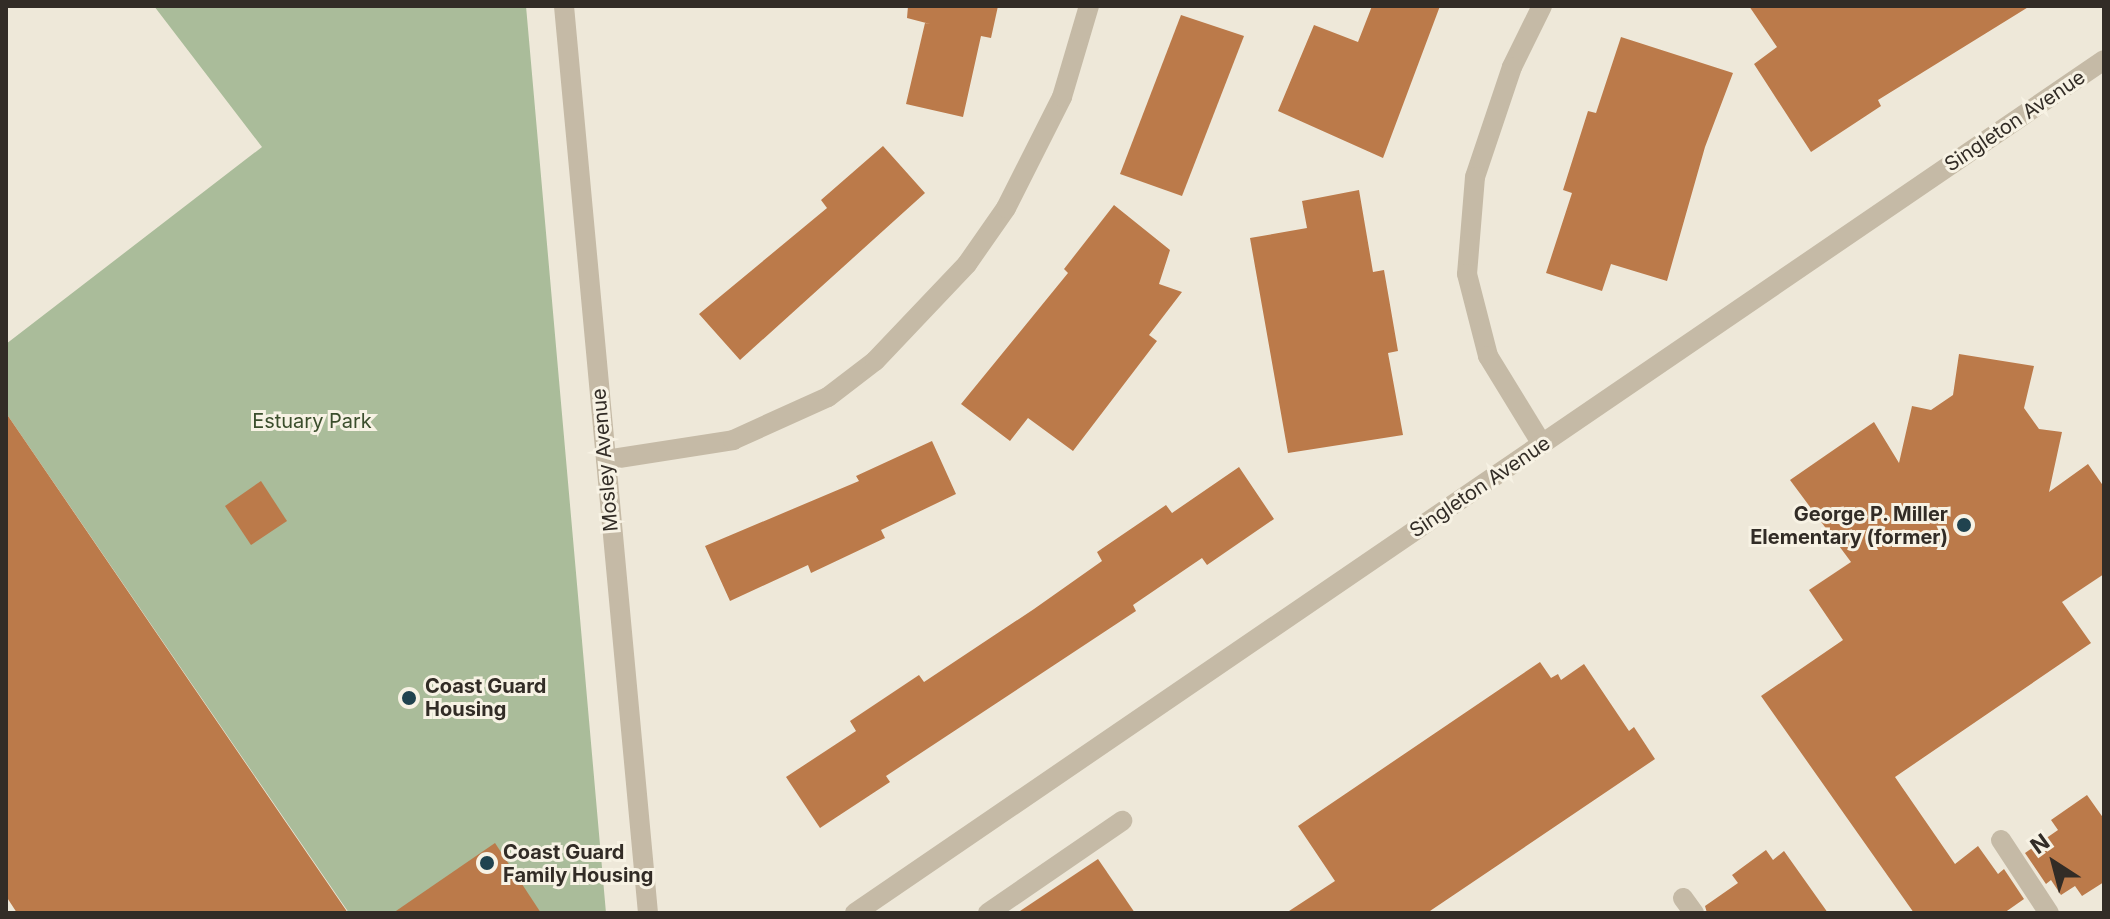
<!DOCTYPE html>
<html>
<head>
<meta charset="utf-8">
<style>
  body { margin:0 }
  #map { position:relative; width:2110px; height:919px; overflow:hidden; background:#eee8d9; font-family:Inter,sans-serif }
  div>[style] { position:absolute }
  .green>* { inset:0; background:#aabc9a }
  .building>* { inset:0; background:#bb7a4a }
  .street>* { height:20px; margin:-10px; padding:0 10px; transform-origin:10px; border-radius:10px; background:#c5baa6 }
  .dots>* { width:22px; height:22px; translate:-50% -50%; box-sizing:border-box; border:4px solid #f7f2e4; border-radius:50% }
  span { translate:-50% -50%; white-space:nowrap; text-align:center; line-height:1.15; -webkit-text-stroke:6px #f7f2e4; paint-order:stroke }
  .street-label { font-size:20px; color:#322c26 }
  .park-label { font-size:20px; color:#3b4e2c }
  .poi-label { font-size:20px; color:#322c26; font-weight:700 }
  .right { translate:-100% -50%; text-align:right }
  .left { translate:0 -50%; text-align:left }
  .frame { position:absolute; inset:0; border:8px solid #322c26; pointer-events:none }
  .north { position:absolute; left:2014px; top:823px; width:80px; height:80px; -webkit-text-stroke:6px #f7f2e4; paint-order:stroke; rotate:324deg; font-size:22px; font-weight:700; line-height:32px; text-align:center; color:#322c26 }
  .north::after { content:''; display:block; margin:auto; width:28px; height:36px; background:#322c26; clip-path:polygon(50% 0,100% 100%,50% 72%,0 100%) }
</style>
</head>
<body>
<div id="map">
  <div class="green">
    <div style="clip-path:polygon(154px 6px,526px 6px,606px 913px,349px 913px,6px 413px,6px 344px,262px 147px)"></div>
  </div>
  <div class="building">
    <div style="clip-path:polygon(908px 6px,998px 6px,991px 38px,981px 36px,963px 117px,906px 104px,925px 23px,930px 24px,907px 18px)"></div>
    <div style="clip-path:polygon(1372px 6px,1440px 6px,1383px 158px,1278px 111px,1314px 25px,1358px 42px)"></div>
    <div style="clip-path:polygon(1749px 6px,2030px 6px,1878px 100px,1881px 106px,1811px 152px,1754px 64px,1777px 47px)"></div>
    <div style="clip-path:polygon(1181px 15px,1244px 36px,1182px 196px,1120px 174px)"></div>
    <div style="clip-path:polygon(1621px 37px,1733px 73px,1705px 147px,1667px 281px,1611px 264px,1602px 291px,1546px 273px,1572px 193px,1563px 190px,1588px 111px,1596px 113px)"></div>
    <div style="clip-path:polygon(883px 146px,925px 193px,740px 360px,699px 314px,827px 208px,821px 200px)"></div>
    <div style="clip-path:polygon(1359px 190px,1373px 272px,1384px 270px,1398px 351px,1388px 353px,1403px 435px,1288px 453px,1250px 238px,1307px 228px,1302px 201px)"></div>
    <div style="clip-path:polygon(1114px 205px,1170px 250px,1159px 284px,1182px 292px,1149px 335px,1157px 341px,1073px 451px,1028px 418px,1010px 441px,961px 404px,1068px 273px,1064px 269px)"></div>
    <div style="clip-path:polygon(1959px 354px,2034px 366px,2024px 408px,2039px 429px,2062px 432px,2049px 492px,2088px 464px,2104px 487px,2104px 574px,2062px 602px,2091px 643px,1895px 777px,1955px 864px,1978px 846px,1998px 874px,2004px 869px,2024px 899px,2004px 913px,1914px 913px,1761px 696px,1843px 640px,1809px 590px,1851px 562px,1790px 480px,1874px 422px,1899px 463px,1912px 406px,1931px 410px,1953px 395px)"></div>
    <div style="clip-path:polygon(6px 413px,194px 688px,348px 913px,17px 913px,6px 896px)"></div>
    <div style="clip-path:polygon(932px 441px,956px 494px,881px 530px,885px 538px,811px 573px,808px 565px,730px 601px,705px 546px,859px 481px,856px 476px)"></div>
    <div style="clip-path:polygon(1239px 467px,1274px 519px,1207px 565px,1202px 558px,1133px 605px,1136px 611px,886px 776px,890px 782px,820px 828px,786px 777px,856px 731px,850px 721px,919px 675px,924px 682px,1034px 609px,1102px 561px,1097px 552px,1166px 505px,1172px 513px)"></div>
    <div style="clip-path:polygon(261px 481px,287px 521px,251px 545px,225px 506px)"></div>
    <div style="clip-path:polygon(1540px 662px,1551px 678px,1558px 674px,1561px 680px,1584px 664px,1629px 731px,1634px 727px,1655px 759px,1427px 913px,1286px 913px,1335px 881px,1298px 826px)"></div>
    <div style="clip-path:polygon(2087px 795px,2104px 819px,2104px 882px,2082px 896px,2075px 886px,2061px 895px,2051px 880px,2046px 884px,2025px 853px,2058px 830px,2051px 820px)"></div>
    <div style="clip-path:polygon(495px 843px,541px 913px,393px 913px)"></div>
    <div style="clip-path:polygon(1766px 850px,1773px 860px,1784px 851px,1828px 913px,1707px 913px,1705px 906px,1738px 883px,1732px 875px)"></div>
    <div style="clip-path:polygon(1098px 859px,1135px 913px,1017px 913px)"></div>
  </div>
  <div class="street">
    <div style="left:564px;top:6px;width:911px;rotate:84.71deg"></div>
    <div style="left:1542px;top:6px;width:68px;rotate:116.2deg"></div>
    <div style="left:1512px;top:67px;width:116px;rotate:108.6deg"></div>
    <div style="left:1475px;top:177px;width:97px;rotate:94.7deg"></div>
    <div style="left:1467px;top:274px;width:85px;rotate:75.6deg"></div>
    <div style="left:1488px;top:356px;width:103px;rotate:58.5deg"></div>
    <div style="left:606px;top:460px;width:129px;rotate:-8.9deg"></div>
    <div style="left:733px;top:440px;width:104px;rotate:-24.4deg"></div>
    <div style="left:828px;top:397px;width:59px;rotate:-37.5deg"></div>
    <div style="left:875px;top:361px;width:134px;rotate:-46.5deg"></div>
    <div style="left:967px;top:264px;width:68px;rotate:-55.1deg"></div>
    <div style="left:1006px;top:208px;width:124px;rotate:-63.2deg"></div>
    <div style="left:1062px;top:97px;width:95px;rotate:-73.5deg"></div>
    <div style="left:2001px;top:840px;width:87px;rotate:56.7deg"></div>
    <div style="left:1683px;top:898px;width:19px;rotate:54deg"></div>
    <div style="left:855px;top:913px;width:1512px;rotate:-34.33deg"></div>
    <div style="left:988px;top:913px;width:163px;rotate:-34.5deg"></div>
  </div>
  <div class="dots">
    <div style="left:1964px;top:525px;background:#20434f"></div>
    <div style="left:409px;top:698px;background:#20434f"></div>
    <div style="left:487px;top:863px;background:#20434f"></div>
  </div>
  <div class="street-label">
    <span style="left:2015px;top:121px;rotate:-34deg">Singleton Avenue</span>
    <span style="left:605px;top:460px;rotate:-95deg">Mosley Avenue</span>
    <span style="left:1480px;top:487px;rotate:-34deg">Singleton Avenue</span>
  </div>
  <div class="park-label">
    <span style="left:312px;top:421px">Estuary Park</span>
  </div>
  <div class="poi-label">
    <span class="right" style="left:1948px;top:526px">George P. Miller<br>Elementary (former)</span>
    <span class="left" style="left:425px;top:698px">Coast Guard<br>Housing</span>
    <span class="left" style="left:503px;top:864px">Coast Guard<br>Family Housing</span>
  </div>
  <div class="frame"></div>
  <div class="north">N</div>
</div>
</body>
</html>
